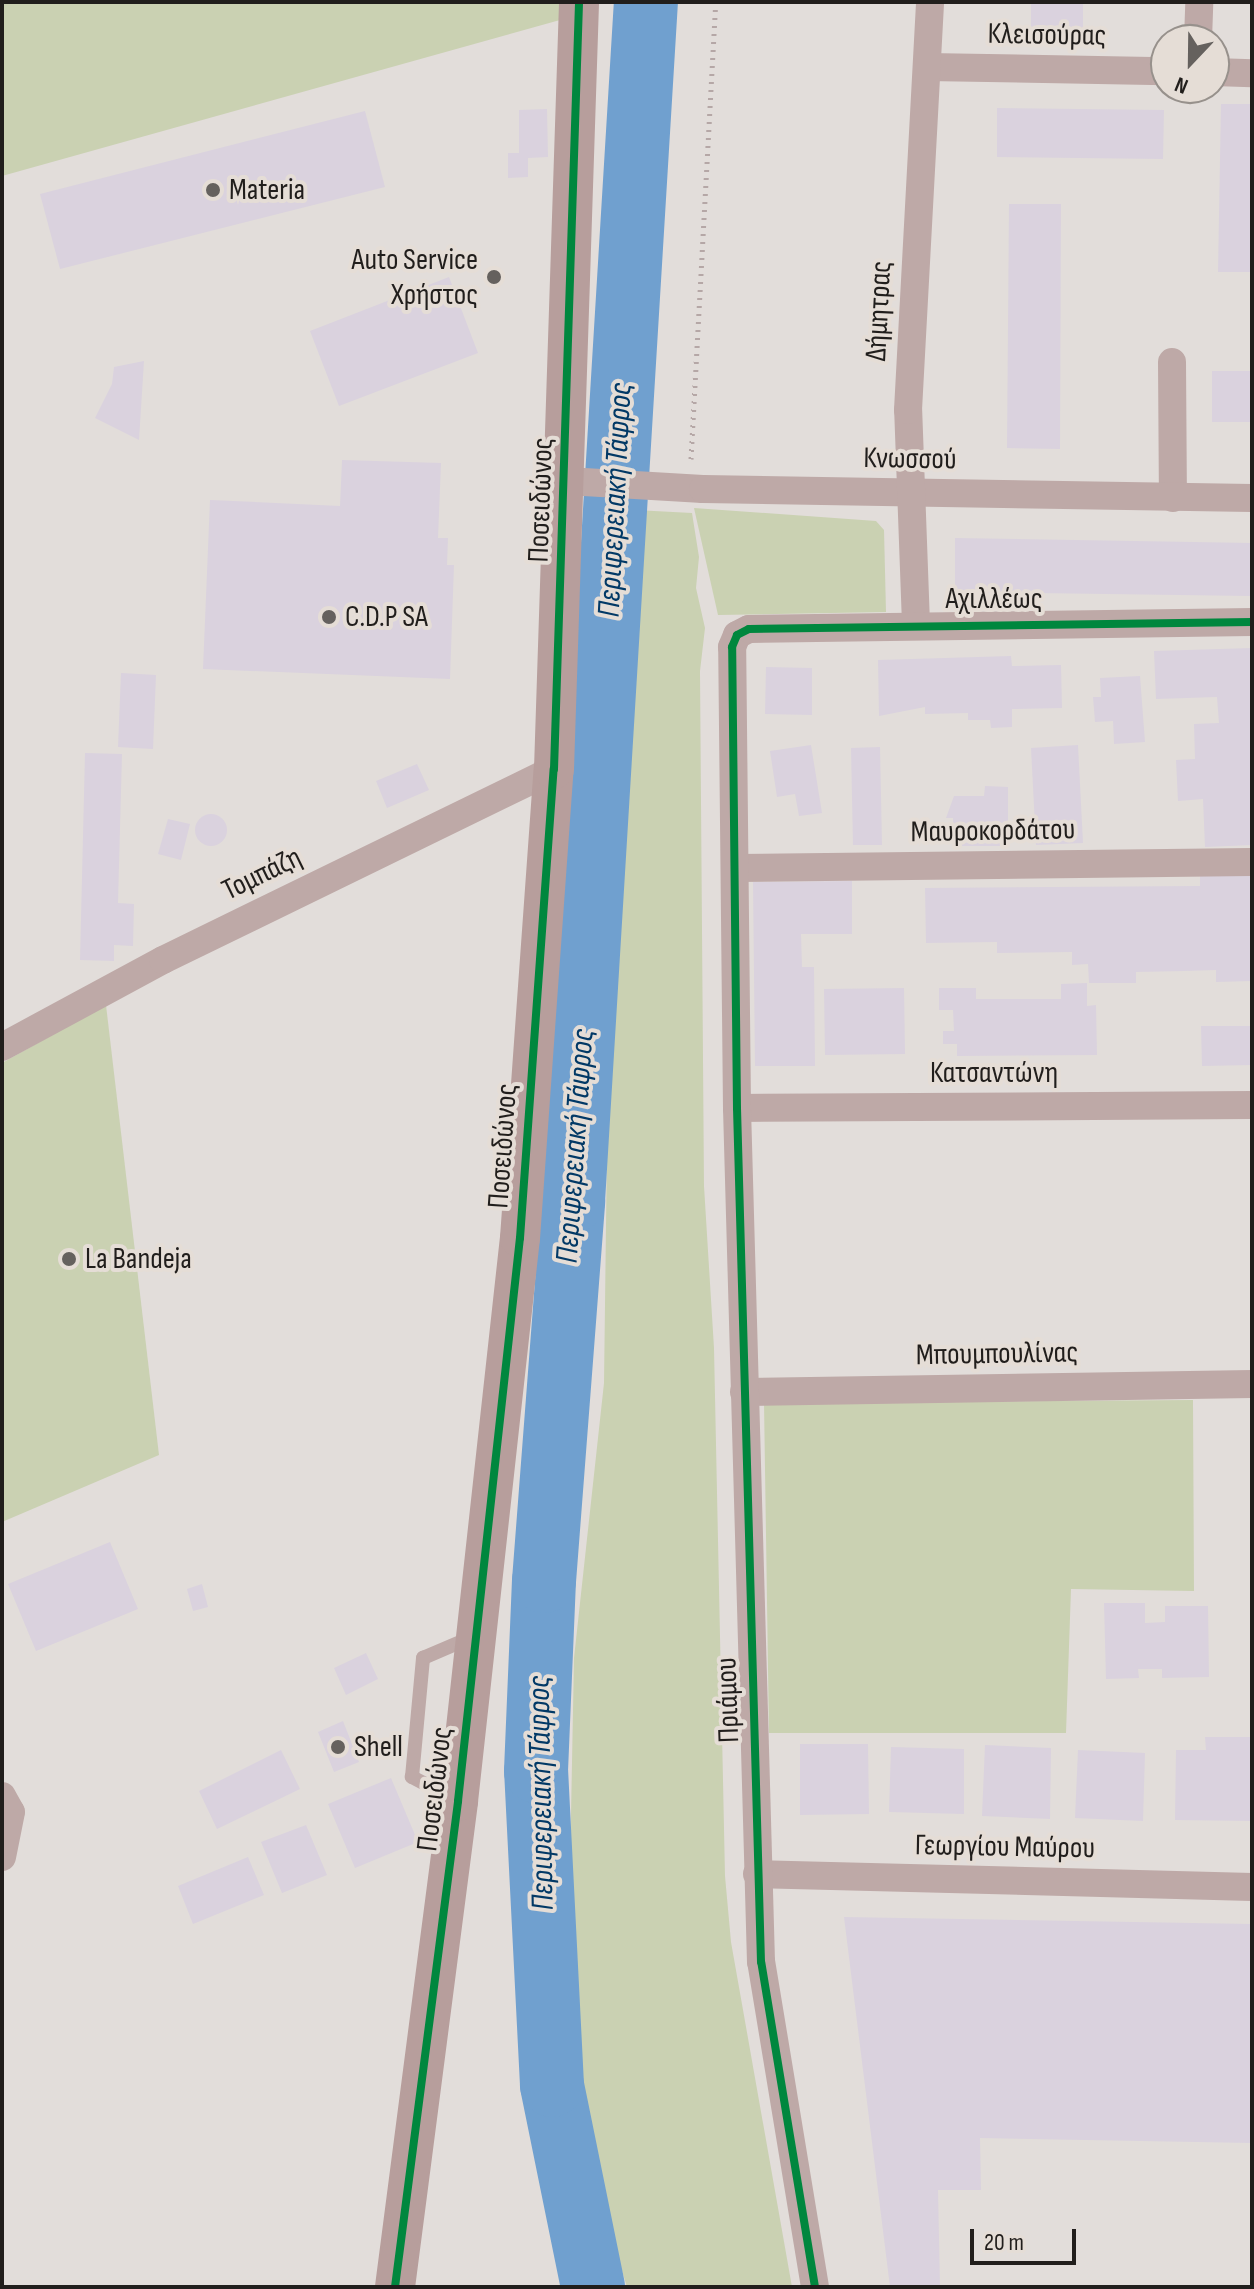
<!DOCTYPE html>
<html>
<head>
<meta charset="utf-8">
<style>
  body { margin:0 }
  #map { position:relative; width:1254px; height:2289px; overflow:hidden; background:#e2ddda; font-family:"Sofia Sans Condensed",sans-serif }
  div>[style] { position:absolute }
  .green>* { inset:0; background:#cad1b2 }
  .river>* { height:64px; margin:-32px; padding:0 32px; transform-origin:32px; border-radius:32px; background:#70a0cf }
  .building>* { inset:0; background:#dad2de }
  .round { border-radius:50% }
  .path>* { height:5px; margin-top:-2.5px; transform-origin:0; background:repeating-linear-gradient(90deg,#b5a7a6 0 2px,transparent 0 8px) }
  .lane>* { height:14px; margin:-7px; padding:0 7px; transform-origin:7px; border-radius:7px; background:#bea9a7 }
  .street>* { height:28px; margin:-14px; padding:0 14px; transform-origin:14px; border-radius:14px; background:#bea9a7 }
  .secondary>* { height:40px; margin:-20px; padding:0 20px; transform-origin:20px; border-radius:20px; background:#b79e9c }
  .cycleway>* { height:8px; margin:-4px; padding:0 4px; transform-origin:4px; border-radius:4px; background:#00873e }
  .dots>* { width:22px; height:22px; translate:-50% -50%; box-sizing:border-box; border:4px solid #e5ddd6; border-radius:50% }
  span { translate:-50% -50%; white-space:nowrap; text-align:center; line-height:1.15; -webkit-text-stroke:8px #e5ddd6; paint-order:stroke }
  .street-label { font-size:30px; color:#211e1c }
  .poi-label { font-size:30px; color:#211e1c }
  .left { translate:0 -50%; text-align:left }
  .right { translate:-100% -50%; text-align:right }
  .water-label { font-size:32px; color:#023966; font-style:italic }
  .frame { position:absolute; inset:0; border:4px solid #211e1c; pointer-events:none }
  .north { position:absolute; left:1150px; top:24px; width:80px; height:80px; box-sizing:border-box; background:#e5ddd6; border:2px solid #97918c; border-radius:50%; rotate:202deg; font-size:22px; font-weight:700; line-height:32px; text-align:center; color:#211e1c }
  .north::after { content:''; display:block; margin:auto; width:28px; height:36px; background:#65615e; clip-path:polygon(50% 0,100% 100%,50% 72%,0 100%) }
  .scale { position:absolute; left:970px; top:2229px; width:106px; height:36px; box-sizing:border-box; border:4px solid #211e1c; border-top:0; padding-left:10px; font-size:24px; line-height:28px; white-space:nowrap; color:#211e1c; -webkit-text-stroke:6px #e5ddd6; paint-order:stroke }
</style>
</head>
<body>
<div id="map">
  <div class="green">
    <div style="clip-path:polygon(2px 2px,561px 2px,560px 20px,2px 176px)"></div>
    <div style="clip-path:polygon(694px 508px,876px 521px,884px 530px,886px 612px,718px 615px)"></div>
    <div style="clip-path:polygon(635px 510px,692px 513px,699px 557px,696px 588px,705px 628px,700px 671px,704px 1186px,714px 1348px,725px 1876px,731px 1942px,792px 2287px,627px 2287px,607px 2222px,580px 2077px,569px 1919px,574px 1658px,604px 1383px,609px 990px)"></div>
    <div style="clip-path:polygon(106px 1005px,159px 1455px,2px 1522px,2px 1063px)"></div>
    <div style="clip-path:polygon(1193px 1400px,1194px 1591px,1071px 1589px,1066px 1733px,769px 1733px,764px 1403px)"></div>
  </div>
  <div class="river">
    <div style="left:593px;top:2287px;width:206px;rotate:-101.5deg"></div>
    <div style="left:552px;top:2085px;width:314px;rotate:-92.9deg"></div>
    <div style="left:536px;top:1771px;width:190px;rotate:-87.6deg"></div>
    <div style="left:544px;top:1581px;width:381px;rotate:-85.6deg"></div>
    <div style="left:573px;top:1201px;width:1201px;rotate:-86.52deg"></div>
  </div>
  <div class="building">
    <div style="clip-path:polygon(1031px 2px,1083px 2px,1083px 28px,1031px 27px)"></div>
    <div style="clip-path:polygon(1221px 104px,1252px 104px,1252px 272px,1218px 272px)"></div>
    <div style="clip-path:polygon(997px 108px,1164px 110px,1163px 159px,997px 157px)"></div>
    <div style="clip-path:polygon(547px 109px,548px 157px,528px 158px,528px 177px,508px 178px,508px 153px,519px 153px,519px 110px)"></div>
    <div style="clip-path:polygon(365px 111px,385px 187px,60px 269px,40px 194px)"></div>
    <div style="clip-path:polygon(1009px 204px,1061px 204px,1060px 449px,1007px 448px)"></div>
    <div style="clip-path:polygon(449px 277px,478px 353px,339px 406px,310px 331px)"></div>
    <div style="clip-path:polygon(144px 361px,139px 440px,95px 418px,112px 384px,114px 367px)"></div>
    <div style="clip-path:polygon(1212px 371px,1252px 371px,1252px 422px,1212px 422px)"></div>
    <div style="clip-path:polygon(342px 460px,441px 463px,438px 538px,448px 538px,447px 565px,454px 565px,450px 679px,203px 669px,210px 500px,340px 506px)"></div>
    <div style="clip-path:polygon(955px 538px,1252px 543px,1252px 596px,955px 592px)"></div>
    <div style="clip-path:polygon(1252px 648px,1252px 845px,1205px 847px,1203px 799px,1178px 801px,1176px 760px,1195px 759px,1194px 724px,1219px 723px,1217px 697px,1156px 699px,1154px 651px)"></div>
    <div style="clip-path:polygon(1011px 656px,1012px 666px,1061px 665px,1062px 708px,1012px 709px,1012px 727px,991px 728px,990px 720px,968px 720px,968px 713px,925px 714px,925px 707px,879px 716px,878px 660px)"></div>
    <div style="clip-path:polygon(766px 667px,812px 668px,812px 715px,765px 714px)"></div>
    <div style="clip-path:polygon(121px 673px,156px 675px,153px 749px,118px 747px)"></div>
    <div style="clip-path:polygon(1140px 676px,1145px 742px,1114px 744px,1113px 721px,1095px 722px,1093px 697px,1101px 697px,1100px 678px)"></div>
    <div style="clip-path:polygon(811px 745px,822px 813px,799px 816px,795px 794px,777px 797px,770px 751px)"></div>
    <div style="clip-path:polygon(1078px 745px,1083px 843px,1036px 845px,1031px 748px)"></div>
    <div style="clip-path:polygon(880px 747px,882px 845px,853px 845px,851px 748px)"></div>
    <div style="clip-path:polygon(85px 753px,122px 754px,118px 903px,134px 904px,133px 946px,114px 945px,114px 961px,80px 960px)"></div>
    <div style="clip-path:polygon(417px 764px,429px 790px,387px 808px,376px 781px)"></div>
    <div style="clip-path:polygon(985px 786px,1008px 787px,1008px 846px,953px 846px,953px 818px,946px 818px,954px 796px,984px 796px)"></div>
    <div class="round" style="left:195px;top:814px;width:32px;height:32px"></div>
    <div style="clip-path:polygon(168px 819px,190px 824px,181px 860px,158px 854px)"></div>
    <div style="clip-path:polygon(1252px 871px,1252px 981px,1216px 982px,1216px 970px,1184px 971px,1136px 972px,1136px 983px,1089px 983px,1088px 964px,1072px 965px,1072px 952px,997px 953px,997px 942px,926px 943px,925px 888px,1200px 886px,1200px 872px)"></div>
    <div style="clip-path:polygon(852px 881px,852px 934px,801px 934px,802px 967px,814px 967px,815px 1066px,755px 1066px,753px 882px)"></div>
    <div style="clip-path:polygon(1087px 983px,1087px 1006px,1096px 1005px,1097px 1055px,957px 1056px,957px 1044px,943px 1044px,943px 1031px,954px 1031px,953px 1010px,939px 1010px,939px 988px,976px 988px,976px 999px,1061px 999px,1061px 984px)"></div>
    <div style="clip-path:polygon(904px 988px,905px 1054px,825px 1055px,824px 989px)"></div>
    <div style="clip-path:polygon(1201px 1026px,1252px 1026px,1252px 1065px,1202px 1066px)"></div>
    <div style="clip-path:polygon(110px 1542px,138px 1609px,36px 1651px,8px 1584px)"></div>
    <div style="clip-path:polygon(202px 1584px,208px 1607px,193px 1611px,187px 1589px)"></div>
    <div style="clip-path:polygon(1104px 1603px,1145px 1603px,1145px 1623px,1165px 1622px,1165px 1606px,1208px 1606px,1209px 1677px,1162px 1678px,1162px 1669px,1138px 1669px,1139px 1678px,1106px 1679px)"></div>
    <div style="clip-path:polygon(366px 1653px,378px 1679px,346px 1695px,334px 1668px)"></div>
    <div style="clip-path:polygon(343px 1721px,359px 1762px,334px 1772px,318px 1732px)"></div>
    <div style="clip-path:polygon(1205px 1737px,1252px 1737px,1252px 1821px,1175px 1820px,1176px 1750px,1206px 1750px)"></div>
    <div style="clip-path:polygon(800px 1744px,868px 1744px,869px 1814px,800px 1815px)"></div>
    <div style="clip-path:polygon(985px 1745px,1051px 1748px,1050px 1819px,982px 1816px)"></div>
    <div style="clip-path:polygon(891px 1747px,964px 1749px,964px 1814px,889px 1812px)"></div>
    <div style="clip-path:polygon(281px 1750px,300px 1789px,217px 1829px,199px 1791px)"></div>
    <div style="clip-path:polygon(1078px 1750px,1145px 1753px,1143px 1821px,1075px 1818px)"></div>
    <div style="clip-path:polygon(391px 1778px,418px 1842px,355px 1868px,328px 1804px)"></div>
    <div style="clip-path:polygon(306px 1825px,327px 1875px,282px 1893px,261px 1842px)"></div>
    <div style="clip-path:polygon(248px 1857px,264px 1895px,193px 1924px,178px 1886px)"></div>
    <div style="clip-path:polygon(844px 1917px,1252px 1924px,1252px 2143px,980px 2138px,981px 2190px,938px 2190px,940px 2287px,890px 2287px)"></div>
  </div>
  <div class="path">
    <div style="left:691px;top:459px;width:458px;rotate:-86.9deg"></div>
  </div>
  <div class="lane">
    <div style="left:456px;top:1800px;width:50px;rotate:-152.4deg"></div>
    <div style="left:412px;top:1777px;width:120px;rotate:-84.7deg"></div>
    <div style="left:423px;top:1658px;width:53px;rotate:-23.2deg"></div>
  </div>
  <div class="street">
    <div style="left:1198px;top:40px;width:38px;rotate:-88deg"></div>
    <div style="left:927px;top:67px;width:239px;rotate:1deg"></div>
    <div style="left:1214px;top:72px;width:38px;rotate:2deg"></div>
    <div style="left:1172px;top:362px;width:136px;rotate:89.6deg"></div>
    <div style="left:567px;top:481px;width:136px;rotate:3.4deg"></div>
    <div style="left:703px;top:489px;width:549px;rotate:0.94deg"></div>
    <div style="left:916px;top:624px;width:214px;rotate:-92.1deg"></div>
    <div style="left:908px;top:410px;width:409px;rotate:-86.9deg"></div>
    <div style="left:735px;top:868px;width:517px;rotate:-0.66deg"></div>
    <div style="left:2px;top:1047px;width:183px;rotate:-28.4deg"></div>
    <div style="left:163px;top:960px;width:435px;rotate:-26deg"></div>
    <div style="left:737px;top:1108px;width:515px;rotate:-0.33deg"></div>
    <div style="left:744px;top:1392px;width:508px;rotate:-0.9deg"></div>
    <div style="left:2px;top:1796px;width:18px;rotate:61deg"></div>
    <div style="left:11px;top:1812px;width:46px;rotate:101.3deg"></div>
    <div style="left:757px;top:1874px;width:495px;rotate:1.5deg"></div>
    <div style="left:815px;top:2287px;width:329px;rotate:-99.4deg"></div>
    <div style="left:761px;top:1962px;width:854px;rotate:-91.61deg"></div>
    <div style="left:737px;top:1108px;width:461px;rotate:-90.6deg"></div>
    <div style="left:732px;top:647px;width:13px;rotate:-67deg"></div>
    <div style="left:737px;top:635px;width:13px;rotate:-27deg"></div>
    <div style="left:749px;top:629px;width:503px;rotate:-0.8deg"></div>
  </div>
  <div class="secondary">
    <div style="left:395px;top:2287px;width:490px;rotate:-82.6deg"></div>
    <div style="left:458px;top:1801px;width:566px;rotate:-83.72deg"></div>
    <div style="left:520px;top:1238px;width:470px;rotate:-85.9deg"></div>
    <div style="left:554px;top:769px;width:767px;rotate:-88.13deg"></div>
  </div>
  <div class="cycleway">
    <div style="left:395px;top:2287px;width:490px;rotate:-82.6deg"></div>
    <div style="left:458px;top:1801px;width:566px;rotate:-83.72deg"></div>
    <div style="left:520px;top:1238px;width:470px;rotate:-85.9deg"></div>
    <div style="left:554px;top:769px;width:767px;rotate:-88.13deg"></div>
    <div style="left:815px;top:2287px;width:329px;rotate:-99.4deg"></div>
    <div style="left:761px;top:1962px;width:854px;rotate:-91.61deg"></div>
    <div style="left:737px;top:1108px;width:461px;rotate:-90.6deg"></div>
    <div style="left:732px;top:647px;width:13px;rotate:-67deg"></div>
    <div style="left:737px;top:635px;width:13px;rotate:-27deg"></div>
    <div style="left:749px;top:629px;width:503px;rotate:-0.8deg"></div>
  </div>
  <div class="dots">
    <div style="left:213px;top:190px;background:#65615e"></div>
    <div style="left:494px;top:277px;background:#65615e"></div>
    <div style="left:329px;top:617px;background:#65615e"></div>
    <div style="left:69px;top:1259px;background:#65615e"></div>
    <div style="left:338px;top:1747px;background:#65615e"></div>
  </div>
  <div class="street-label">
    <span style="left:1047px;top:35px;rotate:1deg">Κλεισούρας</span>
    <span style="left:879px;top:311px;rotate:-87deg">Δήμητρας</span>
    <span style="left:910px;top:459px;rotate:1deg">Κνωσσού</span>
    <span style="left:541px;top:500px;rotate:-88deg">Ποσειδώνος</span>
    <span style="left:994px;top:599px">Αχιλλέως</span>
    <span style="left:993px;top:831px;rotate:-1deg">Μαυροκορδάτου</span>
    <span style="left:262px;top:874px;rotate:-26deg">Τομπάζη</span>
    <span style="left:994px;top:1073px">Κατσαντώνη</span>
    <span style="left:503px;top:1146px;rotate:-86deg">Ποσειδώνος</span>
    <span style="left:997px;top:1354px;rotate:-1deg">Μπουμπουλίνας</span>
    <span style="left:728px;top:1700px;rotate:-92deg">Πριάμου</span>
    <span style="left:435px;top:1789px;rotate:-83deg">Ποσειδώνος</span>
    <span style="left:1005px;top:1847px;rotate:1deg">Γεωργίου Μαύρου</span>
  </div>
  <div class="poi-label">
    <span class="left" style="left:229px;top:190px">Materia</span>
    <span class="right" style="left:478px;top:277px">Auto Service<br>Χρήστος</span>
    <span class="left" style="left:345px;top:617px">C.D.P SA</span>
    <span class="left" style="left:85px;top:1259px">La Bandeja</span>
    <span class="left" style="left:354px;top:1747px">Shell</span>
  </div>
  <div class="water-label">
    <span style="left:616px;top:500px;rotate:-87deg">Περιφερειακή Τάφρος</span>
    <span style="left:576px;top:1146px;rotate:-86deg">Περιφερειακή Τάφρος</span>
    <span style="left:542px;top:1793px;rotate:-91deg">Περιφερειακή Τάφρος</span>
  </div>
  <div class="frame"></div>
  <div class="north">N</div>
  <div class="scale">20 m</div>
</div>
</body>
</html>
